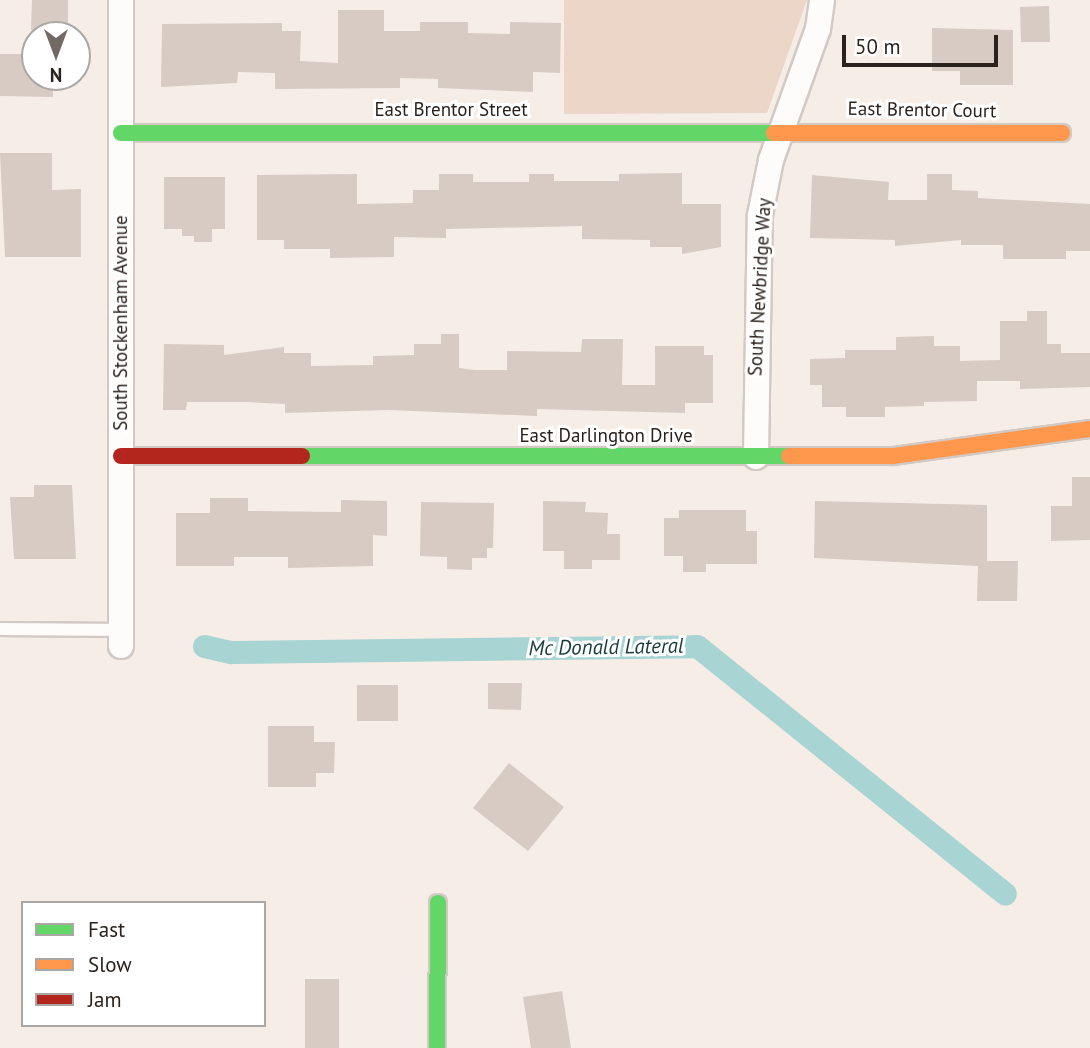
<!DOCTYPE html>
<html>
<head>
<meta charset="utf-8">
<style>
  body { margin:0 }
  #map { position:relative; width:1090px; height:1048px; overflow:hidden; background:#f7ede7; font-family:"PT Sans",sans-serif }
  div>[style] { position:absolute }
  .green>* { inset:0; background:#ebd6c8 }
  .canal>* { height:23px; margin:-11.5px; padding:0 11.5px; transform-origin:11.5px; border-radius:11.5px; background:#a8d4d3 }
  .building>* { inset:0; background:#d8cbc3 }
  .roads { filter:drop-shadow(2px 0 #d2c9c4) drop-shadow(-2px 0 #d2c9c4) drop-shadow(0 2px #d2c9c4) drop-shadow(0 -2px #d2c9c4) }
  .lane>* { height:12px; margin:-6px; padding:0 6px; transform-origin:6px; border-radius:6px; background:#fefcfb }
  .street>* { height:24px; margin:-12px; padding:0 12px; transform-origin:12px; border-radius:12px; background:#fefcfb }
  .fast>* { height:16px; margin:-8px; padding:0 8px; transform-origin:8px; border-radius:8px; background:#63d668 }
  .slow>* { height:16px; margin:-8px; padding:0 8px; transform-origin:8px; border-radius:8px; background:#ff974d }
  .jam>* { height:16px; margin:-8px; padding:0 8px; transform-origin:8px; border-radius:8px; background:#b3261e }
  span { translate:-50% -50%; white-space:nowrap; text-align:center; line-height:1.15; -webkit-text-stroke:6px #fff; paint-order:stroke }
  .street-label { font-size:19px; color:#2b221d }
  .water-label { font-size:21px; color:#193b3c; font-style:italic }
  .legend { position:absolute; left:21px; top:901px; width:245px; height:126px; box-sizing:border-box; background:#fff; border:2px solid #aaa7a5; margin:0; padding:9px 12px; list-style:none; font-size:21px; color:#2b221d }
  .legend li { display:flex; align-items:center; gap:14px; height:35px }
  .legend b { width:35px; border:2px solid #aaa7a5 }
  .north { position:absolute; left:21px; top:21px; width:70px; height:70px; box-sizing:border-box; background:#fff; border:2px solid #aaa7a5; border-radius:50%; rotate:180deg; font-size:19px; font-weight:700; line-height:28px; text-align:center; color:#2b221d }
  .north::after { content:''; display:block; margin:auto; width:24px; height:32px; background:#726964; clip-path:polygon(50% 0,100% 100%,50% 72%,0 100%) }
  .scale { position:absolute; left:842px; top:35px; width:156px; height:32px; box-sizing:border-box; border:4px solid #2b221d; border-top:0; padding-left:9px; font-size:21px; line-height:24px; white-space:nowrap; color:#2b221d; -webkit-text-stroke:5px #fff; paint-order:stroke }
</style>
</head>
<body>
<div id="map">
  <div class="green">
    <div style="clip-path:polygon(564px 0,807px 0,767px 113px,564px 114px)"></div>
  </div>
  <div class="canal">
    <div style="left:204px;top:646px;width:28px;rotate:13deg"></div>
    <div style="left:231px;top:652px;width:466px;rotate:-0.7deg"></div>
    <div style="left:697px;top:646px;width:395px;rotate:38.8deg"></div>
  </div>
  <div class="building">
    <div style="clip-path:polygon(32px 0,68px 0,68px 31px,31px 30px)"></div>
    <div style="clip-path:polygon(1049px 6px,1050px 42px,1021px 42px,1020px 7px)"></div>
    <div style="clip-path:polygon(338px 10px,384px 10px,384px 31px,420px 31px,420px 22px,468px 22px,468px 33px,510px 34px,510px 22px,561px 23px,560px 73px,533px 72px,533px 92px,438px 88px,438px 79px,400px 78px,400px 88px,275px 89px,275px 73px,238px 72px,237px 83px,161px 87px,162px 24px,282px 23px,282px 31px,301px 31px,300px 61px,338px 63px)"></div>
    <div style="clip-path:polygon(932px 28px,1013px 30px,1013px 85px,960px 85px,960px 71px,932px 71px)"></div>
    <div style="clip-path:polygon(0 54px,35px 54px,35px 77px,53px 77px,53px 97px,0 96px)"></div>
    <div style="clip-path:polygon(0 153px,52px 153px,52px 190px,81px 189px,81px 257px,5px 257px)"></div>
    <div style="clip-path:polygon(682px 173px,682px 204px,721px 204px,721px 247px,682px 254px,682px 247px,650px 247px,650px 240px,582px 239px,582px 226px,446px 229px,446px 238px,394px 237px,394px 257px,330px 258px,330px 249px,284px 249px,284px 240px,257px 240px,257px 175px,357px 174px,357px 204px,413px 203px,413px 190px,439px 190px,439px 174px,473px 174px,473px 182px,529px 182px,529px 174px,554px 174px,554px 181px,619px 181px,619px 174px)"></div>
    <div style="clip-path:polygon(927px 174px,952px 174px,952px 190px,978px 191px,978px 198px,1090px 204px,1090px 251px,1066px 251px,1066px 259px,1003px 259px,1003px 245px,961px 245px,961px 240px,895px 246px,895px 240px,810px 238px,812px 175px,889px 182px,888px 200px,927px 200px)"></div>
    <div style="clip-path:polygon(164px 177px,225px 177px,225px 229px,212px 229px,212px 242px,194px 242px,194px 236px,182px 236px,182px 229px,164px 229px)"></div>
    <div style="clip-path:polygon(1027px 311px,1047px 311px,1047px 344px,1061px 344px,1061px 353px,1090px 353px,1090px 387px,1020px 389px,1020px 381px,977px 381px,977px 401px,924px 402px,924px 406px,885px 407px,885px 417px,846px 417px,846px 407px,822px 407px,822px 385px,810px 385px,810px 359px,845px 358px,845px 350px,896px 350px,896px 337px,934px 336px,934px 346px,960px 346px,960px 361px,1000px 360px,1000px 321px,1027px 321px)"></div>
    <div style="clip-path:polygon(441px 334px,459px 334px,459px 368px,475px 370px,507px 370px,507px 351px,581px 352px,582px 339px,623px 339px,622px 385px,655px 385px,655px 346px,704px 346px,704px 355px,713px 355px,713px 403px,685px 403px,685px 413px,537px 409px,537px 416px,388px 410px,285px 413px,285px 404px,246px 402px,187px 402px,186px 410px,163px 410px,164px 344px,224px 345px,224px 355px,284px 347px,284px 353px,311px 353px,311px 366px,373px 365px,373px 356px,414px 355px,414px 344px,441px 344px)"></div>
    <div style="clip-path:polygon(1072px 477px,1090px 477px,1090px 540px,1051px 541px,1051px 506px,1072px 506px)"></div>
    <div style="clip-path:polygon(34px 485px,72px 485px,76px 559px,14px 559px,10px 497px,34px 497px)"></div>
    <div style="clip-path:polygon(210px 498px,248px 498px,248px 511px,341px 512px,341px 500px,387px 501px,387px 536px,373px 535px,373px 566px,288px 568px,288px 557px,234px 557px,234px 566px,176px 566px,176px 513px,210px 513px)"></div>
    <div style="clip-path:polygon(543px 501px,586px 502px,585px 512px,608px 513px,607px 534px,620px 534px,620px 560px,592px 560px,592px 569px,564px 569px,564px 551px,543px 551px)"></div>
    <div style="clip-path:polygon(815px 501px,987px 505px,987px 561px,1018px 561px,1017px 601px,977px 601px,978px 566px,814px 558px)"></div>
    <div style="clip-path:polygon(421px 502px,494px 503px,493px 548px,487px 548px,487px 558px,472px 558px,472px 570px,447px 569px,447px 557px,420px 556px)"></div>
    <div style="clip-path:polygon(679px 510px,746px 510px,746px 531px,757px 531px,757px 564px,706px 564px,706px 572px,683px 572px,683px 556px,664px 556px,664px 518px,679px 518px)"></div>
    <div style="clip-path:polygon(488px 683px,522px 683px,521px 710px,488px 709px)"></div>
    <div style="clip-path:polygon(357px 685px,398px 685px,398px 721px,357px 721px)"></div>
    <div style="clip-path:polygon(268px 726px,314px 726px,314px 742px,335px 742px,334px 773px,316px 773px,316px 787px,268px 787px)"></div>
    <div style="clip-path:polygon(509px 763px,564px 807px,528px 851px,473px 808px)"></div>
    <div style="clip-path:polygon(305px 979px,339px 979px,339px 1048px,305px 1048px)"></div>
    <div style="clip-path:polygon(562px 991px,571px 1048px,531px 1048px,523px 997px)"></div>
  </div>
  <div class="roads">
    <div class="lane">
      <div style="left:0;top:629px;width:121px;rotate:0.5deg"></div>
    </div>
    <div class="street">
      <div style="left:121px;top:0;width:646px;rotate:90deg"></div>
      <div style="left:756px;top:457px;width:242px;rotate:-89.1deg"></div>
      <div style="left:760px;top:215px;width:56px;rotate:-78.7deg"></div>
      <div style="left:771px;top:160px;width:139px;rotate:-70.3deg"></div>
      <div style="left:818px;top:29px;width:29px;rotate:-82deg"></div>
    </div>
    <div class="fast">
      <div style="left:121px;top:133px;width:653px"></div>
      <div style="left:302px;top:456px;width:487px"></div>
      <div style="left:437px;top:1048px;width:145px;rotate:-89.6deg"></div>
    </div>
    <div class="slow">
      <div style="left:774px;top:133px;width:288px"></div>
      <div style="left:789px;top:456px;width:104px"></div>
      <div style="left:893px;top:456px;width:199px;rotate:-7.8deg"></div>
    </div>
    <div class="jam">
      <div style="left:121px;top:456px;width:181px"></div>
    </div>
  </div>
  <div class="street-label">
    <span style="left:451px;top:110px">East Brentor Street</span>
    <span style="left:922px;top:110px;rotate:1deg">East Brentor Court</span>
    <span style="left:760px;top:287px;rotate:-87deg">South Newbridge Way</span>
    <span style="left:121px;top:323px;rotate:-90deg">South Stockenham Avenue</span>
    <span style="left:606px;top:436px">East Darlington Drive</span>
  </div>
  <div class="water-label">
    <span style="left:606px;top:647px;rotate:-1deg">Mc Donald Lateral</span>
  </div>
  <ul class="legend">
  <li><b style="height:9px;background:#63d668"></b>Fast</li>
  <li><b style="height:9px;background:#ff974d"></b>Slow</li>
  <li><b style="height:9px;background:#b3261e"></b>Jam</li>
  </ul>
  <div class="north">N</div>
  <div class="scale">50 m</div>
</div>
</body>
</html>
